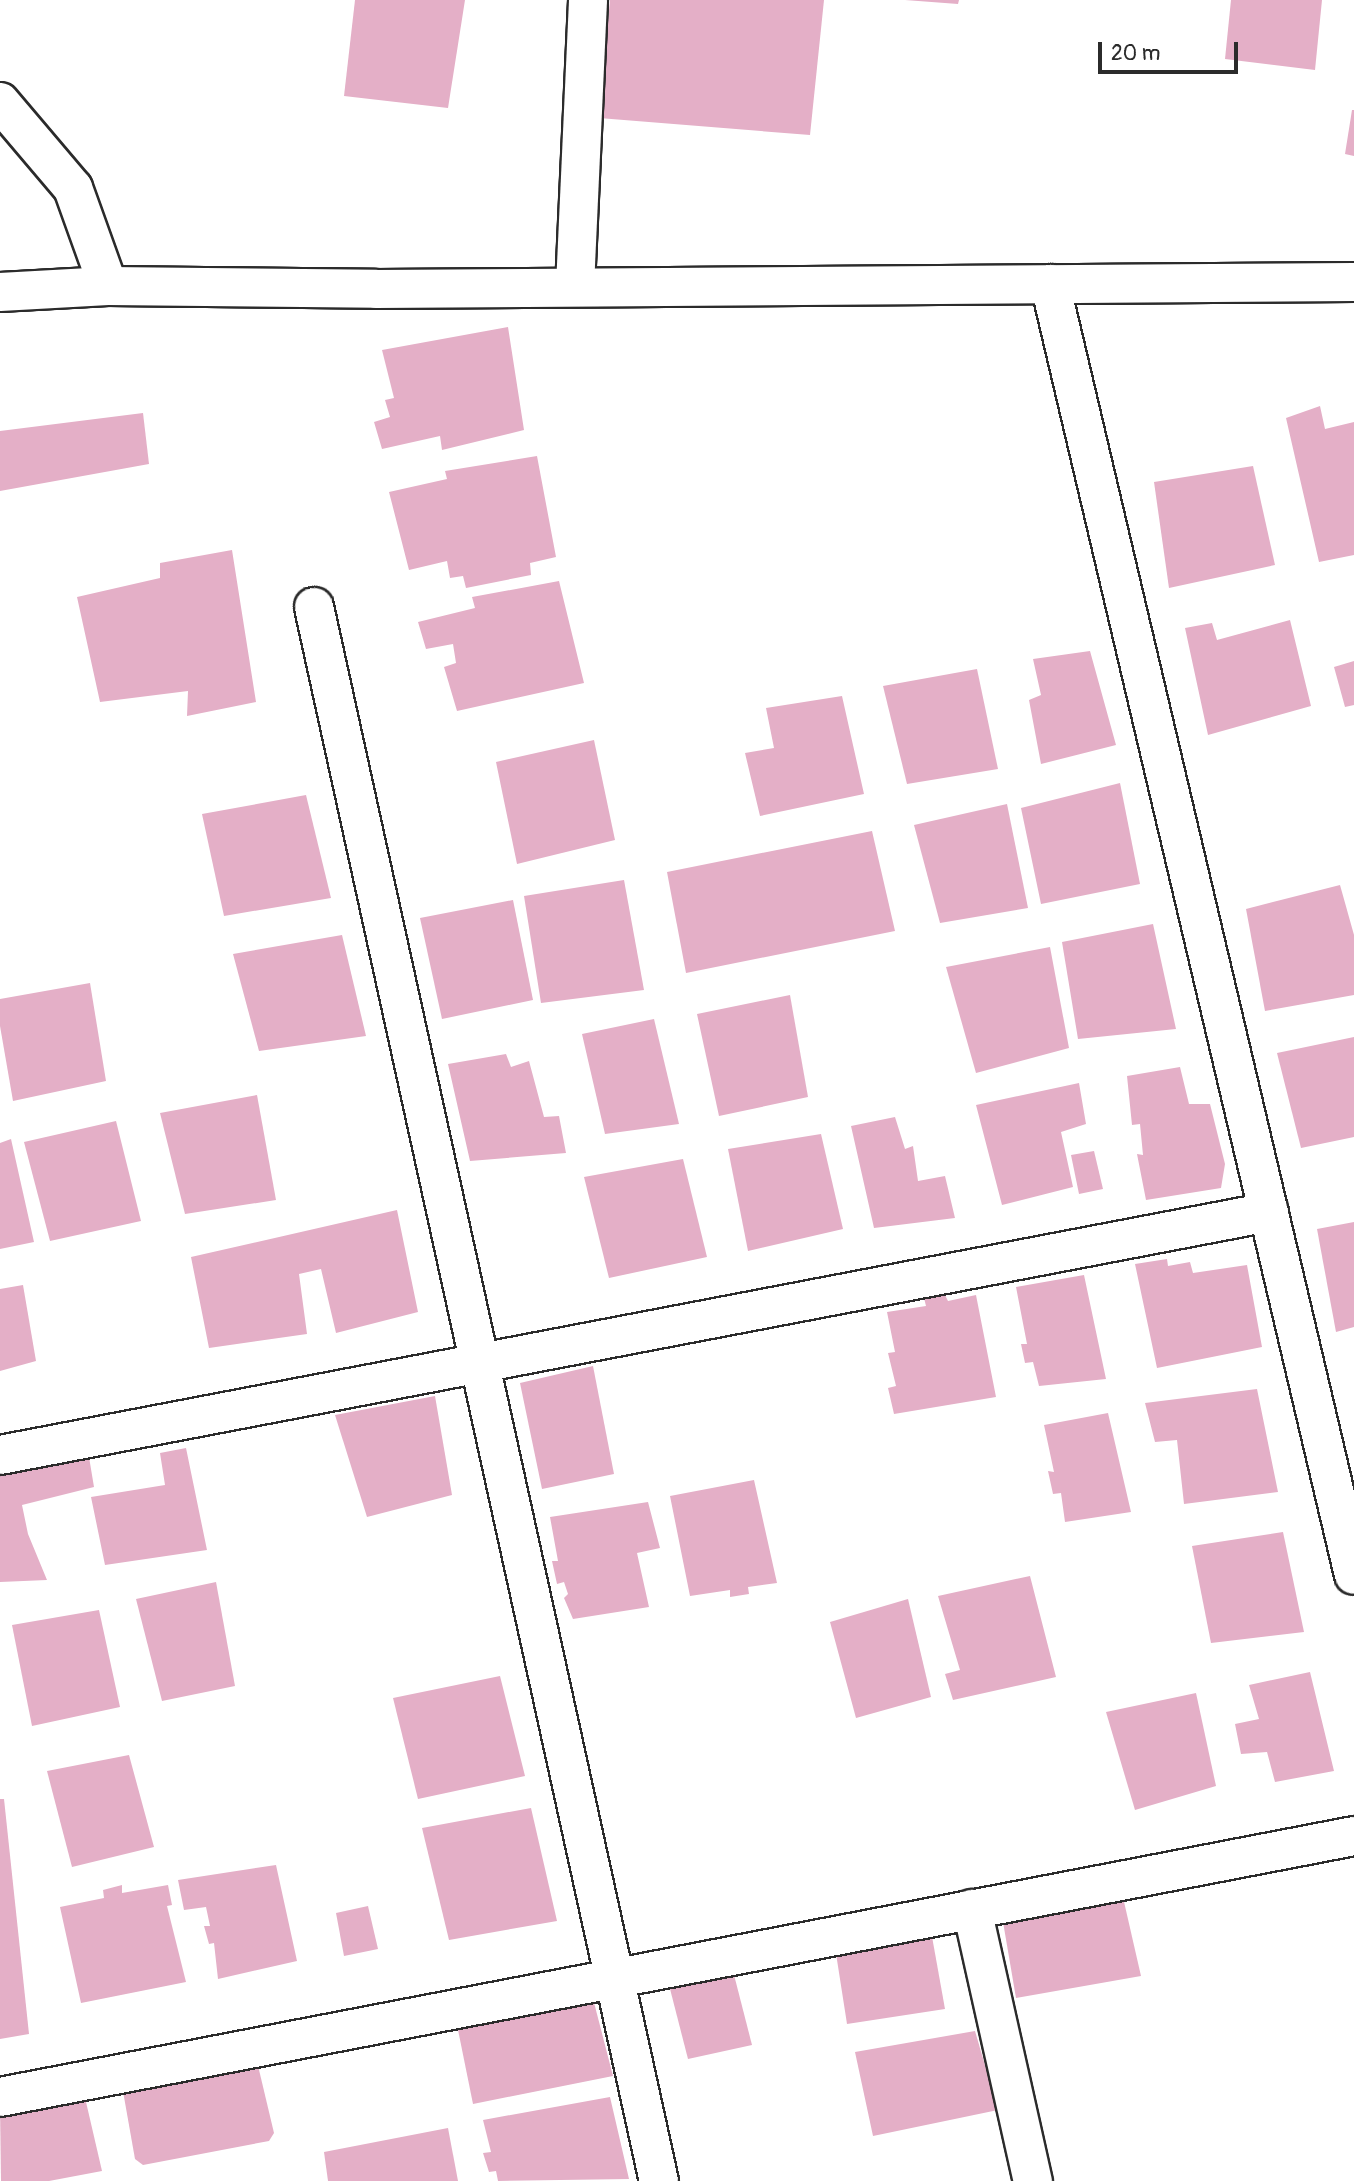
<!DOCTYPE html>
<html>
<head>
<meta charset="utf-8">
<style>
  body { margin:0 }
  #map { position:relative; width:1354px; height:2181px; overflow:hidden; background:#fff; font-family:Pangolin,sans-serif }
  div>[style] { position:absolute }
  .building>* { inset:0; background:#e4afc7 }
  .roads { filter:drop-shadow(2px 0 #2b2b2b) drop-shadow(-2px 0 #2b2b2b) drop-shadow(0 2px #2b2b2b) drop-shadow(0 -2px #2b2b2b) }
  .minor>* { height:38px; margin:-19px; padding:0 19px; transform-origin:19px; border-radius:19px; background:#fff }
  span { translate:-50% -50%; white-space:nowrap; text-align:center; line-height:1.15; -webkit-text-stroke:7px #fff; paint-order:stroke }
  .scale { position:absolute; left:1098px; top:42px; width:140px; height:32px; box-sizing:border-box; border:4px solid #2b2b2b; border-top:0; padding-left:9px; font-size:21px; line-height:24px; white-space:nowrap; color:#2b2b2b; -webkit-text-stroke:5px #fff; paint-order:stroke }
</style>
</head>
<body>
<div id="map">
  <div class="building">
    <div style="clip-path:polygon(355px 0,465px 0,448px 108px,344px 96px)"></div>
    <div style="clip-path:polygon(610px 0,824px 0,810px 135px,599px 118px)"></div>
    <div style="clip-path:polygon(905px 0,959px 0,958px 4px)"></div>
    <div style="clip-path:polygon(1231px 0,1322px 0,1315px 70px,1225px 59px)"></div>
    <div style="clip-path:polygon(1352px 110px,1354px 110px,1354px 156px,1345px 154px)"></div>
    <div style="clip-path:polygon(508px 327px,524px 430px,442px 450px,440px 436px,382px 449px,374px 422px,390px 417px,385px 400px,394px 398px,382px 350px)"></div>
    <div style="clip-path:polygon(1320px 406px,1325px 429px,1354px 422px,1354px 555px,1319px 562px,1286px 418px)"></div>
    <div style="clip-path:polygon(143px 413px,149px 464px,0 491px,0 431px)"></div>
    <div style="clip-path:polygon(537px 456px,556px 557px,530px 563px,531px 575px,466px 588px,463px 576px,450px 578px,447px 561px,409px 570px,389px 492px,447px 479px,445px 471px)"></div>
    <div style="clip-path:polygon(1253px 466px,1275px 565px,1169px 588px,1154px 482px)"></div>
    <div style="clip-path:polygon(232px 550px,256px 702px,187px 716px,188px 691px,100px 702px,77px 597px,160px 578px,160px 563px)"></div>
    <div style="clip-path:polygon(559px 581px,584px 683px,457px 711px,444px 667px,456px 663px,453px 644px,426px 649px,418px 622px,475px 608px,472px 597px)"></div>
    <div style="clip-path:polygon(1290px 620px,1311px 706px,1208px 735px,1185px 628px,1212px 623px,1217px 640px)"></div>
    <div style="clip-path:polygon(1090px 651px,1116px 745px,1041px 764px,1029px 700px,1041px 695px,1033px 659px)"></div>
    <div style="clip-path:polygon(1354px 661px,1354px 705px,1345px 707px,1334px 667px)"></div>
    <div style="clip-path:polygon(977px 669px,998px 769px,907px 784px,883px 686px)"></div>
    <div style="clip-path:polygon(842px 696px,864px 794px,760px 816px,745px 753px,774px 748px,766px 708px)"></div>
    <div style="clip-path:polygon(594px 740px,615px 840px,517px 864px,496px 762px)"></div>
    <div style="clip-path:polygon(1120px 783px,1140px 884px,1041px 904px,1021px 808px)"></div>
    <div style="clip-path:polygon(306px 795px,331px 898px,224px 916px,202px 814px)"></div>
    <div style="clip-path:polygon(1007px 804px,1028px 908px,940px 923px,914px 825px)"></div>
    <div style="clip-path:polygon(872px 831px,895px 931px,686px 973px,667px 872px)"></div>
    <div style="clip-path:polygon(624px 880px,644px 990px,541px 1003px,524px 896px)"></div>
    <div style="clip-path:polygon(1340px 885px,1354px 935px,1354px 995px,1265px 1011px,1246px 909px)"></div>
    <div style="clip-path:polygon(513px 900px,533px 1000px,442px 1019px,420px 918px)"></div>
    <div style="clip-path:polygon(1153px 924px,1176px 1029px,1078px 1039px,1062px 942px)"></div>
    <div style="clip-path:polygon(342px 935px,366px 1036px,259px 1051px,233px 954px)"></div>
    <div style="clip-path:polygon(1050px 947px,1069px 1048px,976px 1073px,946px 967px)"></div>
    <div style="clip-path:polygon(90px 983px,106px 1081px,13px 1101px,0 1026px,0 999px)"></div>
    <div style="clip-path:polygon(790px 995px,808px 1097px,719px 1116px,697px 1014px)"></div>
    <div style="clip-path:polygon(654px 1019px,679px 1124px,605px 1134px,582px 1034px)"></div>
    <div style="clip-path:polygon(1354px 1037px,1354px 1137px,1301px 1148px,1277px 1053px)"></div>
    <div style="clip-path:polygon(506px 1054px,511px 1067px,529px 1061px,544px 1117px,559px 1116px,566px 1153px,470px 1161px,448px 1064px)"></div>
    <div style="clip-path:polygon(1180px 1067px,1189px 1104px,1210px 1104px,1225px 1164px,1221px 1188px,1146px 1200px,1137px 1154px,1143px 1155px,1140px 1124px,1132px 1125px,1127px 1076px)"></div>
    <div style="clip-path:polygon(1079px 1083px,1086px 1124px,1061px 1132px,1073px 1187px,1002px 1205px,976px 1105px)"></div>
    <div style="clip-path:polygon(257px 1095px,276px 1200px,185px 1214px,160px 1113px)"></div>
    <div style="clip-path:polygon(895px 1117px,905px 1149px,913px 1146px,918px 1181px,945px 1176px,955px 1218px,874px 1228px,851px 1126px)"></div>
    <div style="clip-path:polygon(116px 1121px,141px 1221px,50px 1241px,24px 1142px)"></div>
    <div style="clip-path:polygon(821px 1134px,843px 1229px,748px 1251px,728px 1149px)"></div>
    <div style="clip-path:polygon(11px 1139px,34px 1242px,0 1249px,0 1143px)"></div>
    <div style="clip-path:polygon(1094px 1151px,1103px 1189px,1079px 1194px,1071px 1155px)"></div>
    <div style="clip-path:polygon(683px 1159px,707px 1257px,609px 1278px,584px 1177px)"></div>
    <div style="clip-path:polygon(397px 1210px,418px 1312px,336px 1333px,321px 1269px,299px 1274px,307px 1334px,209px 1348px,191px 1257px)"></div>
    <div style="clip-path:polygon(1354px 1222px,1354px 1327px,1336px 1332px,1317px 1229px)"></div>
    <div style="clip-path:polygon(1167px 1259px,1168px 1266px,1190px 1262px,1193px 1273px,1247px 1265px,1262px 1347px,1157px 1368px,1135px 1264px)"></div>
    <div style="clip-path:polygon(1084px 1275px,1106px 1379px,1039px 1386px,1033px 1362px,1025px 1363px,1021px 1344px,1027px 1344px,1016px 1287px)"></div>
    <div style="clip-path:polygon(23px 1285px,36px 1361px,0 1371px,0 1289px)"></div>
    <div style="clip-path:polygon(945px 1295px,948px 1301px,976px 1295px,996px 1397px,894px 1414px,888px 1388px,896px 1386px,888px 1353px,895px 1352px,887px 1312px,926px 1306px,924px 1298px)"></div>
    <div style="clip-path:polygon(593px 1366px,614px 1474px,542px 1489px,520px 1383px)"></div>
    <div style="clip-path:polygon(1257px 1389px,1278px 1492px,1184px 1504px,1177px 1440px,1155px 1442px,1145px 1403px)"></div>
    <div style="clip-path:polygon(435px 1396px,452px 1495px,367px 1517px,335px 1415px)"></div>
    <div style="clip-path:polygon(1108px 1413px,1131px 1512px,1065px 1522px,1061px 1493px,1053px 1494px,1048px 1471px,1054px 1472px,1044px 1425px)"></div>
    <div style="clip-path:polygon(186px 1448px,207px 1550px,105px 1565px,91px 1497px,165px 1485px,160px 1453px)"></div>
    <div style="clip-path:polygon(88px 1451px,94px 1487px,22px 1505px,28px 1534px,47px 1580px,0 1582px,0 1456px)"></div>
    <div style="clip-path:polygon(754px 1480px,777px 1583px,748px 1587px,749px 1594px,730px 1597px,730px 1590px,690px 1596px,670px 1496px)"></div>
    <div style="clip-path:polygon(648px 1502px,660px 1548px,637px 1553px,649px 1607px,573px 1619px,564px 1598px,568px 1594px,564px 1582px,557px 1584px,552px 1561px,558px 1561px,550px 1517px)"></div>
    <div style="clip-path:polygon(1283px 1532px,1304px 1632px,1211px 1643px,1192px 1546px)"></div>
    <div style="clip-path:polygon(1030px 1576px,1056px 1677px,953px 1700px,945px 1674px,960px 1670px,938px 1596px)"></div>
    <div style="clip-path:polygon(216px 1582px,235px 1686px,162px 1701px,136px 1599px)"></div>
    <div style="clip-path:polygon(908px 1599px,931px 1697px,856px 1718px,830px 1622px)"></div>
    <div style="clip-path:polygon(99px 1610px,120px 1707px,32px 1726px,12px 1625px)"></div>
    <div style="clip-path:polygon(1310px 1672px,1334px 1771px,1275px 1782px,1267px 1752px,1241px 1754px,1235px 1724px,1259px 1719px,1249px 1685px)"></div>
    <div style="clip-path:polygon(500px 1676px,525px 1776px,418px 1799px,393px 1698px)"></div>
    <div style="clip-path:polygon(1196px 1693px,1216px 1786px,1135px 1810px,1106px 1712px)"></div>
    <div style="clip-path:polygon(129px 1755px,154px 1847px,72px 1867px,47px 1771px)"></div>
    <div style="clip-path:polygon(0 1799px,4px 1799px,29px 2034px,0 2039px)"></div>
    <div style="clip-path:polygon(531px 1808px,557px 1921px,449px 1940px,422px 1828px)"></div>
    <div style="clip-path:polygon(276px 1865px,297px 1961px,218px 1979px,214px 1943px,209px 1944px,204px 1926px,210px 1926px,206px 1907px,184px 1910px,178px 1880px)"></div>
    <div style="clip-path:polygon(122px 1885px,122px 1893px,168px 1885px,172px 1905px,167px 1906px,186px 1982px,81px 2003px,60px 1907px,104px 1898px,103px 1890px)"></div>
    <div style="clip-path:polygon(1122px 1893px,1141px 1976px,1016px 1998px,1002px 1916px)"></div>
    <div style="clip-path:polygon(368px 1906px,378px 1949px,344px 1956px,336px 1913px)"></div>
    <div style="clip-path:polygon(931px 1931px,945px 2009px,847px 2024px,835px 1947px)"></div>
    <div style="clip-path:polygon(732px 1967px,752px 2045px,688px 2059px,668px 1981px)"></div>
    <div style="clip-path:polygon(590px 1987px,613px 2076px,473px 2104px,455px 2015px)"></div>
    <div style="clip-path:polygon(975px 2031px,998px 2110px,873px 2136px,855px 2052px)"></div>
    <div style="clip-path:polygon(255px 2053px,274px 2133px,269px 2141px,143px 2165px,135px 2159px,121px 2080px)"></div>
    <div style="clip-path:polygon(83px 2089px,102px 2171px,49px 2181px,1px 2181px,0 2105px)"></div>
    <div style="clip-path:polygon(610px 2097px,629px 2179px,498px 2181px,496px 2171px,489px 2172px,483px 2153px,491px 2152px,483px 2120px)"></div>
    <div style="clip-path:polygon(448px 2128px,458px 2181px,328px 2181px,324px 2152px)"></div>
  </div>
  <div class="roads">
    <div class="minor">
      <div style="left:0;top:102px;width:113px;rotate:49.7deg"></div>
      <div style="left:73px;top:188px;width:104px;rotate:70.3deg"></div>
      <div style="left:1050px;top:284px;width:1326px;rotate:76.75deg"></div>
      <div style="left:575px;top:287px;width:287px;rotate:-87.4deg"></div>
      <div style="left:0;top:292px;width:108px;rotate:-3.2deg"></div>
      <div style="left:108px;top:286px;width:268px;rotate:0.6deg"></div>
      <div style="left:376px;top:289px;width:978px;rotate:-0.41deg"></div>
      <div style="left:314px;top:607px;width:1611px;rotate:77.64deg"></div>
      <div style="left:0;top:1455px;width:1292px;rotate:-10.84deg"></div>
      <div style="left:972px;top:1909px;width:279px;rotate:77.4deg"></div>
      <div style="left:0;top:2097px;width:1379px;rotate:-10.91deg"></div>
    </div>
  </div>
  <div class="scale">20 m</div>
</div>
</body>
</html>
